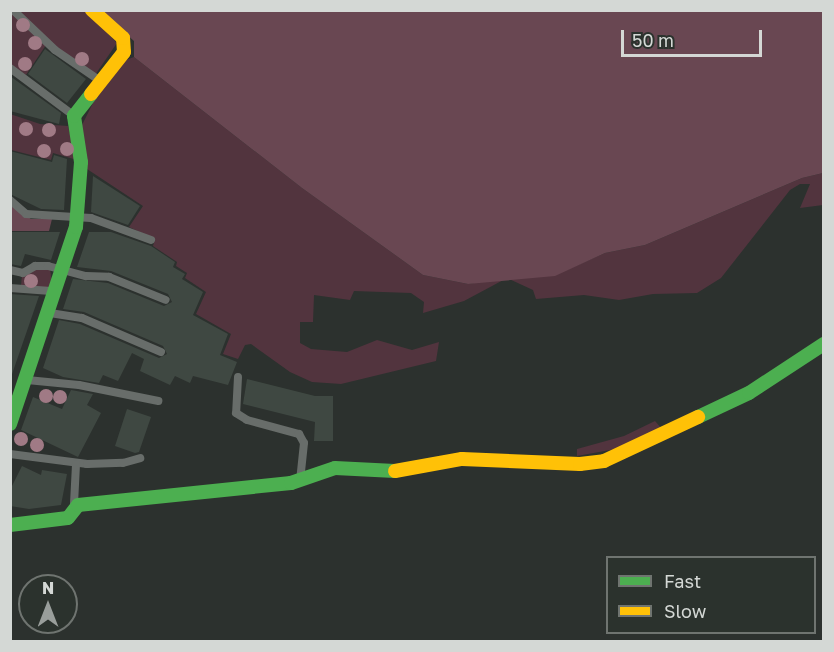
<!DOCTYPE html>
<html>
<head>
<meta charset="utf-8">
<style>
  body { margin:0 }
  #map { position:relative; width:834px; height:652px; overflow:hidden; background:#2c312e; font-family:"Golos Text",sans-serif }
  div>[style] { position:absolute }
  .green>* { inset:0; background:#52343e }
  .forest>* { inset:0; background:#694752 }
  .building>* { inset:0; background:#3f4842 }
  .lane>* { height:8px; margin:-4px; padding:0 4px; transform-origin:4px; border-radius:4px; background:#686d6a }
  .fast>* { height:14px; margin:-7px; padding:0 7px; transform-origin:7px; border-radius:7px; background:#4caf50 }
  .slow>* { height:14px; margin:-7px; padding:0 7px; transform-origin:7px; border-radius:7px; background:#ffc107 }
  .trees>* { width:14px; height:14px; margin:-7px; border-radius:50%; background:#a07a85 }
  span { translate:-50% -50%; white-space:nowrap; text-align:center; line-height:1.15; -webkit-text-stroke:6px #2b322d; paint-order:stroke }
  .frame { position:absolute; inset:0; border:12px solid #d4d8d5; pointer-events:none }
  .legend { position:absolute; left:606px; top:556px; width:210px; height:78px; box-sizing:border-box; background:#2b322d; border:2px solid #6f7470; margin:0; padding:8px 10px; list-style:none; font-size:18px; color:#d4d8d5 }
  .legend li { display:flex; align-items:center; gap:12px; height:30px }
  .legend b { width:30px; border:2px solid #6f7470 }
  .north { position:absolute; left:18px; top:574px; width:60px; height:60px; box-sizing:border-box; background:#2b322d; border:2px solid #6f7470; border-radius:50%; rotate:0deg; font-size:16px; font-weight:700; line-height:24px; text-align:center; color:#d4d8d5 }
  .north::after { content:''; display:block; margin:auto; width:21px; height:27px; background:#999e9b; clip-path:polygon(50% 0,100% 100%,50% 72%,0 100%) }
  .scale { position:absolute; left:621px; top:30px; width:141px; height:27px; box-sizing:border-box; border:3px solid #d4d8d5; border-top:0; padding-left:8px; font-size:18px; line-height:21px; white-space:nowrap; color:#d4d8d5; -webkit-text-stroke:4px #2b322d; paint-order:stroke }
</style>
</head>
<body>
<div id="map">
  <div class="green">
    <div style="clip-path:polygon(11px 11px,46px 45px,26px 75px,11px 66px)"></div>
    <div style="clip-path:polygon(16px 11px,87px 11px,117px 43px,95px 75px,56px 49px)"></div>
    <div style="clip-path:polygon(134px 57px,302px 188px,423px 275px,468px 284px,507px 278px,555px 275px,605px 253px,645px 245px,802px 178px,823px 173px,823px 205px,800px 208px,810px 184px,800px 184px,790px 190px,721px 278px,697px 293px,653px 294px,619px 300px,584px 295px,536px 299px,533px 290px,507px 278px,464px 301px,423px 313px,424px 302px,411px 293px,354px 291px,350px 300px,314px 295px,313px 322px,300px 322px,300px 343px,311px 349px,347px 352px,377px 340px,412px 350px,439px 342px,436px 361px,341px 384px,312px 382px,290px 372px,251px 344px,245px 345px,238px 359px,223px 354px,231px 334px,196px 314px,206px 292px,185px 278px,187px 273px,176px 266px,177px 262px,153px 246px,155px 239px,129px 227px,143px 206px,87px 169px,79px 131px,98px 93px,123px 61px)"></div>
    <div style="clip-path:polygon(10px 114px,40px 124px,68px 126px,77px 160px,53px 153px,51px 160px,11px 150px)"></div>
    <div style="clip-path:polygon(50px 269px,53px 288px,21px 286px,22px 275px,33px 270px)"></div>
    <div style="clip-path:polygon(655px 421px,662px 429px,621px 448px,577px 456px,577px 449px,624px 436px)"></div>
  </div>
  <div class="forest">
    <div style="clip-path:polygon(100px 11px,823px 11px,823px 173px,802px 178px,645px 245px,605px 253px,555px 276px,468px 284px,423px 275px,302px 188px,134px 57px,134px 41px)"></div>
    <div style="clip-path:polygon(10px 205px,31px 219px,52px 219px,49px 231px,11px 231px)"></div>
  </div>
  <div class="building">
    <div style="clip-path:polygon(45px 49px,86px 79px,67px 103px,28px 74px)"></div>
    <div style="clip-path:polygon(10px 76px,61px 113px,59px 124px,10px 111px)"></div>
    <div style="clip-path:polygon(10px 151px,52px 162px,54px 155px,67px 159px,64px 210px,41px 209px,10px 194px)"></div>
    <div style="clip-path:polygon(93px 176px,140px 206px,128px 225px,91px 212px)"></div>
    <div style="clip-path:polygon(10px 232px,60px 232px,51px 260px,25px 254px,21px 266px,10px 264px)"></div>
    <div style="clip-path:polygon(89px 232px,111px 232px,151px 246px,175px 262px,173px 267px,185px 274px,182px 279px,203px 292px,193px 315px,228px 334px,220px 355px,237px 362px,228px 385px,193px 376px,190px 383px,175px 376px,170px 385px,140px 371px,144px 359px,132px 353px,118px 381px,103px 375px,99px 383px,63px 377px,43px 368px,59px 320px,80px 324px,159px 358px,167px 354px,163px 346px,84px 312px,63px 309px,73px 279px,108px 283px,164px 306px,172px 302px,168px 294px,111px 271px,77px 267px)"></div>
    <div style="clip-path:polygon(10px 294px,39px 296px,10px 380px)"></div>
    <div style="clip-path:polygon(247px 379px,315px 396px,333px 396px,333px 441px,314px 441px,315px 422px,243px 404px)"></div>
    <div style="clip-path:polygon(71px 390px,93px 394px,87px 405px,101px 413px,78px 457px,21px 430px,33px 397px,62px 409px)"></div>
    <div style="clip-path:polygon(127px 409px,151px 417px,139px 452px,135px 453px,115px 446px)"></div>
    <div style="clip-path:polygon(22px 466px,41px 475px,42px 470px,67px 474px,61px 505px,29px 509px,10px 506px,10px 490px)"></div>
  </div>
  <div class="lane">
    <div style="left:13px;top:10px;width:58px;rotate:43.6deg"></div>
    <div style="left:55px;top:50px;width:53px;rotate:34.3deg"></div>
    <div style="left:10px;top:68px;width:79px;rotate:36.7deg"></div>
    <div style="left:10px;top:200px;width:21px;rotate:41deg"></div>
    <div style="left:26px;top:214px;width:65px;rotate:3.5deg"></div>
    <div style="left:91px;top:218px;width:64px;rotate:20.1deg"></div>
    <div style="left:10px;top:270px;width:13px;rotate:13deg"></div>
    <div style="left:23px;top:273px;width:14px;rotate:-30deg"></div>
    <div style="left:35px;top:266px;width:13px"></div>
    <div style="left:48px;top:266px;width:39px;rotate:15deg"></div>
    <div style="left:86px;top:276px;width:23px;rotate:2deg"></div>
    <div style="left:109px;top:277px;width:61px;rotate:22deg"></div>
    <div style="left:10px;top:288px;width:41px;rotate:4.2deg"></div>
    <div style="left:50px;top:313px;width:32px;rotate:9deg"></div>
    <div style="left:82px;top:318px;width:86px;rotate:23.3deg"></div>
    <div style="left:238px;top:377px;width:36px;rotate:93deg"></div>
    <div style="left:236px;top:413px;width:13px;rotate:32deg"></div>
    <div style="left:247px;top:420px;width:54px;rotate:15.1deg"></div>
    <div style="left:299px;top:434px;width:10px;rotate:61deg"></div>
    <div style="left:304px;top:443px;width:31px;rotate:96deg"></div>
    <div style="left:27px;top:380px;width:52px;rotate:5.5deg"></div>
    <div style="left:79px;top:385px;width:81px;rotate:11.4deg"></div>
    <div style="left:10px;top:454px;width:78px;rotate:7.4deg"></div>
    <div style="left:87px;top:464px;width:36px;rotate:-2deg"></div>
    <div style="left:123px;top:463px;width:18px;rotate:-16deg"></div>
    <div style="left:74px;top:504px;width:40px;rotate:-87.1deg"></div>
  </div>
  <div class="fast">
    <div style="left:698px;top:417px;width:56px;rotate:-25.2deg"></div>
    <div style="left:749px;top:393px;width:90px;rotate:-33.2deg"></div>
    <div style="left:10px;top:424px;width:208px;rotate:-71.5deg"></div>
    <div style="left:76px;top:227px;width:65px;rotate:-85.6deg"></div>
    <div style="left:81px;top:162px;width:47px;rotate:-98.7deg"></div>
    <div style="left:74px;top:116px;width:28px;rotate:-52deg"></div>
    <div style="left:10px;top:525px;width:58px;rotate:-6.9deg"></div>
    <div style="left:68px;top:518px;width:16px;rotate:-52deg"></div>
    <div style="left:78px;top:505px;width:214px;rotate:-5.9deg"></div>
    <div style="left:291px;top:483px;width:46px;rotate:-18.8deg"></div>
    <div style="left:335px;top:468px;width:60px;rotate:2.9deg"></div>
  </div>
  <div class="slow">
    <div style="left:91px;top:94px;width:53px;rotate:-51.8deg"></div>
    <div style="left:124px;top:52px;width:14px;rotate:-94deg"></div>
    <div style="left:123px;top:38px;width:42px;rotate:-137.9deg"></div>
    <div style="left:395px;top:471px;width:68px;rotate:-10.2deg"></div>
    <div style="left:462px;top:459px;width:118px;rotate:2.4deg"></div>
    <div style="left:580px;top:464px;width:24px;rotate:-7deg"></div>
    <div style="left:604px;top:461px;width:104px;rotate:-25.1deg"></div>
  </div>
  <div class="trees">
    <div style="left:23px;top:25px"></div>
    <div style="left:35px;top:43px"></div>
    <div style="left:82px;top:59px"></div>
    <div style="left:25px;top:64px"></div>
    <div style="left:26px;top:129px"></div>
    <div style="left:49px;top:130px"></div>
    <div style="left:67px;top:149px"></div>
    <div style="left:44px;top:151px"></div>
    <div style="left:31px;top:281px"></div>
    <div style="left:46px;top:396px"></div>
    <div style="left:60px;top:397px"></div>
    <div style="left:21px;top:439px"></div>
    <div style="left:37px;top:445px"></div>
  </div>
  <div class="frame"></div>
  <ul class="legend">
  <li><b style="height:8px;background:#4caf50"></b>Fast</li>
  <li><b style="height:8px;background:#ffc107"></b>Slow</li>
  </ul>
  <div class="north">N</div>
  <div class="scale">50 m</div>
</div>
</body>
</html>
